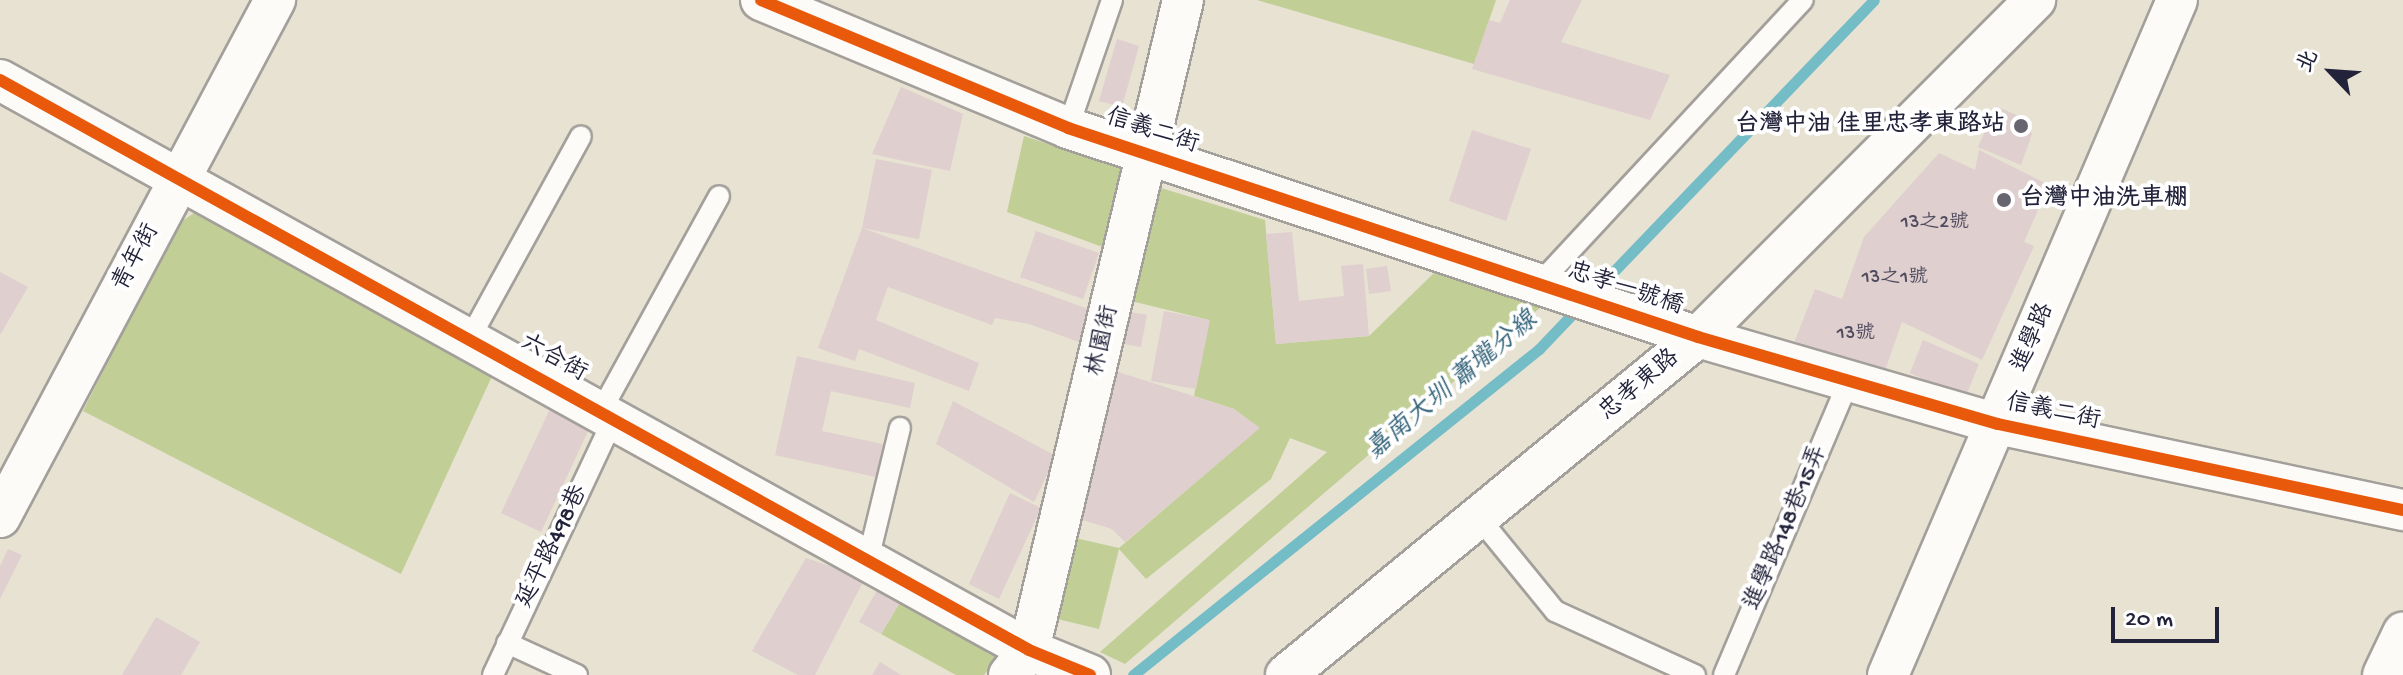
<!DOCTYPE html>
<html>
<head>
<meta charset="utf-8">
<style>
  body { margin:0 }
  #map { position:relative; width:2403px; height:675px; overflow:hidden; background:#e8e2d3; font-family:"Gochi Hand","LXGW WenKai TC",sans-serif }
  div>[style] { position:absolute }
  .green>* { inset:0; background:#c1cf97 }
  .stream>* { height:11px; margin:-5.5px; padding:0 5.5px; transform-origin:5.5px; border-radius:5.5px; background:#74bdc7 }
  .building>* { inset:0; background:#dfcfce }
  .roads { filter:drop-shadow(2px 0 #a39f9a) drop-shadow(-2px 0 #a39f9a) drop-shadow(0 2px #a39f9a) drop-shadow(0 -2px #a39f9a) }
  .lane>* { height:20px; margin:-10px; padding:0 10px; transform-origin:10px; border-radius:10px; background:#fcfbf8 }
  .street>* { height:40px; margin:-20px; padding:0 20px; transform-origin:20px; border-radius:20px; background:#fcfbf8 }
  .cycleway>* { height:12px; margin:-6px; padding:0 6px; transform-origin:6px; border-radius:6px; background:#e8590c }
  .dots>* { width:22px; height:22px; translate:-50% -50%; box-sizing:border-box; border:4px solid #fff; border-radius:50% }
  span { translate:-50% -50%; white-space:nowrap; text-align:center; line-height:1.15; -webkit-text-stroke:8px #fff; paint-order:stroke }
  .number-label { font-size:20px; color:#514d60 }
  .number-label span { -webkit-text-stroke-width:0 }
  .poi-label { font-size:24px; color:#22223b; font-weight:700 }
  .right { translate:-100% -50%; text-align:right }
  .left { translate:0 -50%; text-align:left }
  .street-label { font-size:24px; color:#22223b }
  .water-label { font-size:26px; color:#316178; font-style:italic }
  .north { position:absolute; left:2291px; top:32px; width:80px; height:80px; -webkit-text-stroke:6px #fff; paint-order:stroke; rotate:295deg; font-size:22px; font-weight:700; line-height:32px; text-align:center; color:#22223b }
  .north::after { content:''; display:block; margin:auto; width:28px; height:36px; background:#22223b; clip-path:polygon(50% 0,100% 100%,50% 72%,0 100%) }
  .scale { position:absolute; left:2111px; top:607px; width:108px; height:36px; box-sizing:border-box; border:4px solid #22223b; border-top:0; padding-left:10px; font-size:24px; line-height:28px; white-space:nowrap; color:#22223b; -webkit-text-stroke:6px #fff; paint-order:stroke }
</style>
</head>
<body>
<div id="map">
  <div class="green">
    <div style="clip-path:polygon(1257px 0,1496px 0,1474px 64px)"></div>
    <div style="clip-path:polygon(1024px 136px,1126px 170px,1108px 249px,1007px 212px)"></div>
    <div style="clip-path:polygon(1158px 187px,1265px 220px,1276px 344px,1369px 336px,1435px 272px,1541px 307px,1125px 664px,1100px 652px,1327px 452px,1290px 438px,1271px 479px,1146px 579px,1119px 549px,1099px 629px,1053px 618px,1071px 537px,1119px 548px,1259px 428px,1234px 409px,1194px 396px,1209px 320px,1131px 301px)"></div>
    <div style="clip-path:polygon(204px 206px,493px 374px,401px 574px,83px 411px,178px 224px)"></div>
    <div style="clip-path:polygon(902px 599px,1002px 653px,984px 675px,956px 675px,881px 634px)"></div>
  </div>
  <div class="stream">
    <div style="left:1592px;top:294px;width:407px;rotate:-46.2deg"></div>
    <div style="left:1133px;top:675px;width:521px;rotate:-38.76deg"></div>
    <div style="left:1539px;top:349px;width:59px;rotate:-46.4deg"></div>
  </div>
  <div class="building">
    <div style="clip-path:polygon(1510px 0,1582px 0,1561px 42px,1670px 75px,1650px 120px,1472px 69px,1489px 20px,1500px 23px)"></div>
    <div style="clip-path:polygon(1117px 39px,1139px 46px,1122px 107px,1099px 101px)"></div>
    <div style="clip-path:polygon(901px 87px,963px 114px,950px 171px,872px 154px)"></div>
    <div style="clip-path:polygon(1996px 106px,2023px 118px,2032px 134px,2021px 165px,1978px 147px)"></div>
    <div style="clip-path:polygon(1472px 130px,1531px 149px,1506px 221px,1449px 201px)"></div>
    <div style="clip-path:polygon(1979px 150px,2049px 185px,2024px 242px,2034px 246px,1982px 360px,1902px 322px,1883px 376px,1794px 343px,1815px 289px,1842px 299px,1864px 237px,1939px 153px,1975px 170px)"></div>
    <div style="clip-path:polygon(876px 159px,932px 170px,919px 239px,862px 228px)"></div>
    <div style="clip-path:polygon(862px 228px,1094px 311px,1082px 343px,1029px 324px,995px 318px,992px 325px,888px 287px,876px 320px,979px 363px,969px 391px,859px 349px,855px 361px,818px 348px)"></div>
    <div style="clip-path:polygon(1036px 231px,1099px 253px,1083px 299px,1020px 277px)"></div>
    <div style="clip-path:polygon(1292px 232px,1299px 301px,1344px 296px,1341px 266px,1363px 264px,1369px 336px,1276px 344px,1266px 234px)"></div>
    <div style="clip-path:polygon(1387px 266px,1391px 291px,1369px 294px,1366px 269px)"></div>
    <div style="clip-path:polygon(0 272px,28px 287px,0 335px)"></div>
    <div style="clip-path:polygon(1125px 311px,1147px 315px,1141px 347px,1118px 343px)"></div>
    <div style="clip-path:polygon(1164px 311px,1210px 320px,1196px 389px,1151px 381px)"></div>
    <div style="clip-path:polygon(1923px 340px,1979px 364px,1965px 398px,1910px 373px)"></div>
    <div style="clip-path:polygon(797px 356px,915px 383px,910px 408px,831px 391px,822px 431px,887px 445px,880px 478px,775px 455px)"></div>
    <div style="clip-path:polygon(1109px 369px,1234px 409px,1260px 428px,1125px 542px,1112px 529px,1076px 518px)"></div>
    <div style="clip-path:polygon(953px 401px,1056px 456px,1034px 502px,936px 444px)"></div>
    <div style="clip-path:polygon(550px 409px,590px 427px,541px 532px,501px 513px)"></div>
    <div style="clip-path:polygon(1010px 493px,1041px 508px,999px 599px,969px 584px)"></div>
    <div style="clip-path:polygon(8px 549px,22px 555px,0 599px,0 566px)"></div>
    <div style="clip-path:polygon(806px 558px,865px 578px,815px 675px,798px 675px,752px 651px)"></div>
    <div style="clip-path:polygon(879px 587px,902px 599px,881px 634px,859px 622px)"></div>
    <div style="clip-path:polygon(156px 617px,200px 642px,181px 675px,122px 675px)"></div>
    <div style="clip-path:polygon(880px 662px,901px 675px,872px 675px)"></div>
  </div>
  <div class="roads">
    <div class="lane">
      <div style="left:1068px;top:128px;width:135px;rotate:-71deg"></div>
      <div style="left:1538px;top:285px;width:389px;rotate:-47.1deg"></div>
      <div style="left:470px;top:338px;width:230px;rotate:-61.2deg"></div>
      <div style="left:601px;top:411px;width:245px;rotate:-61.2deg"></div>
      <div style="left:1480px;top:519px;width:119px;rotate:50.8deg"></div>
      <div style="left:1555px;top:611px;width:154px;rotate:24.6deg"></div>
      <div style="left:868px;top:560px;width:136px;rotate:-76.4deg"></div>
      <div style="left:507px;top:643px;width:77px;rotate:24.6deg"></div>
      <div style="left:493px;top:675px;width:284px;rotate:-64.8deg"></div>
      <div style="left:1724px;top:675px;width:319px;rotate:-67deg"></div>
    </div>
    <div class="street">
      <div style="left:761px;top:0;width:333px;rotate:22.6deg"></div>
      <div style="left:1068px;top:128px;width:664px;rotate:18.35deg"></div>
      <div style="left:1698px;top:337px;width:312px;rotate:16.2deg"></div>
      <div style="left:1998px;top:424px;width:414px;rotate:12deg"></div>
      <div style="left:0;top:80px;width:1176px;rotate:28.98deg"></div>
      <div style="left:1029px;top:650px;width:66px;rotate:22.3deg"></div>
      <div style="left:0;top:517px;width:586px;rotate:-61.99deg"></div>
      <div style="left:1009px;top:675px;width:32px;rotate:-51deg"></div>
      <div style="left:1029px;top:650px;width:668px;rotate:-76.67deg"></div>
      <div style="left:1286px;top:675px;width:533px;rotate:-39.37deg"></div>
      <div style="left:1698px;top:337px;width:477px;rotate:-45deg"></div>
      <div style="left:1888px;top:675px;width:734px;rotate:-66.82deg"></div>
      <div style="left:2383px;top:675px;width:47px;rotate:-64.5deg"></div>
    </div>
  </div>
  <div class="cycleway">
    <div style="left:761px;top:0;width:333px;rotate:22.6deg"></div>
    <div style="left:1068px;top:128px;width:664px;rotate:18.35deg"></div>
    <div style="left:1698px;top:337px;width:312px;rotate:16.2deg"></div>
    <div style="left:1998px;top:424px;width:414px;rotate:12deg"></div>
    <div style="left:0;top:80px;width:1176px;rotate:28.98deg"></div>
    <div style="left:1029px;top:650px;width:66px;rotate:22.3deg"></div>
  </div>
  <div class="dots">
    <div style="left:2021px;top:126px;background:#676570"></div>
    <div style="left:2004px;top:200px;background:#676570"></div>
  </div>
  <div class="number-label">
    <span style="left:1935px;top:223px">13之2號</span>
    <span style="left:1895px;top:278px">13之1號</span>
    <span style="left:1856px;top:334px">13號</span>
  </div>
  <div class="poi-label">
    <span class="right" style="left:2005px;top:126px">台灣中油 佳里忠孝東路站</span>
    <span class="left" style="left:2020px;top:200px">台灣中油洗車棚</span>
  </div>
  <div class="street-label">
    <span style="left:1152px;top:132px;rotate:18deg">信義二街</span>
    <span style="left:137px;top:258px;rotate:-62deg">青年街</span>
    <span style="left:1625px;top:290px;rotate:18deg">忠孝一號橋</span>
    <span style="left:2034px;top:338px;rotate:-67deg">進學路</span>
    <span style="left:1104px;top:341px;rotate:-77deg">林園街</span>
    <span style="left:553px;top:359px;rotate:29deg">六合街</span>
    <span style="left:1640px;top:386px;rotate:-40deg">忠孝東路</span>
    <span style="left:2053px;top:413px;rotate:12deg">信義二街</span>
    <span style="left:1787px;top:528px;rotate:-67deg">進學路148巷15弄</span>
    <span style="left:553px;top:547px;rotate:-64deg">延平路498巷</span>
  </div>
  <div class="water-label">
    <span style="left:1453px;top:387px;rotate:-40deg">嘉南大圳 蕭壠分線</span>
  </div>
  <div class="north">北</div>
  <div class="scale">20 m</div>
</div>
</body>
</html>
